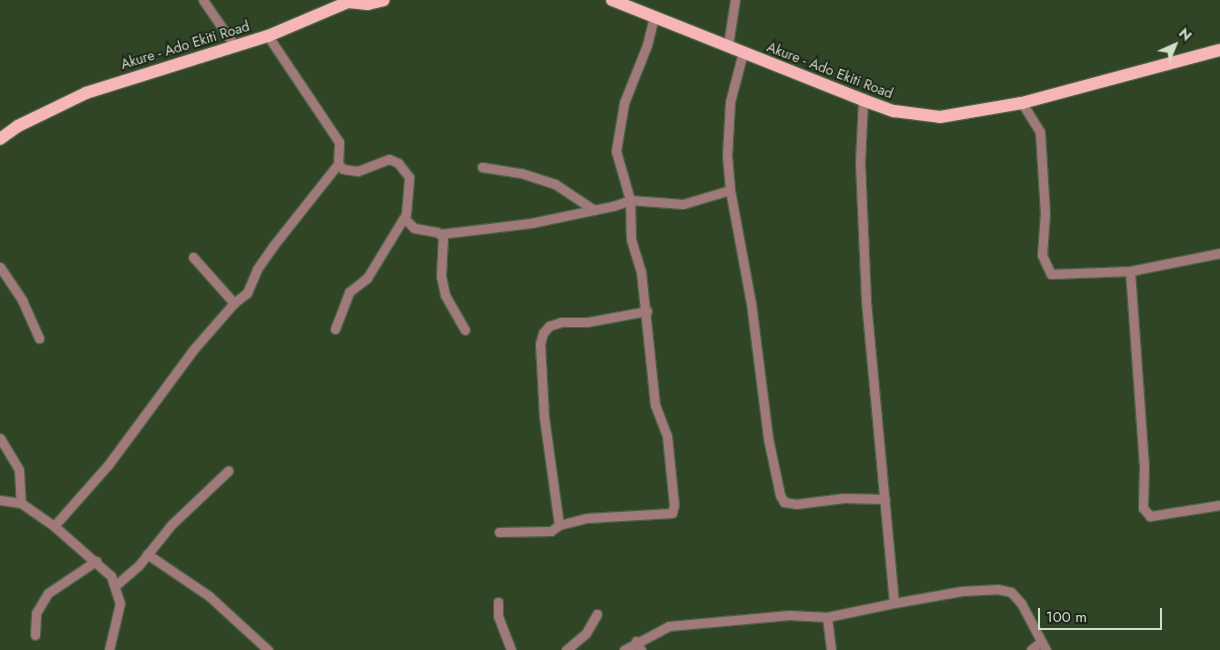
<!DOCTYPE html>
<html>
<head>
<meta charset="utf-8">
<style>
  body { margin:0 }
  #map { position:relative; width:1220px; height:650px; overflow:hidden; background:#2f4525; font-family:Jost,sans-serif }
  div>[style] { position:absolute }
  .roads { filter:drop-shadow(1px 0 #4c6143) drop-shadow(-1px 0 #4c6143) drop-shadow(0 1px #4c6143) drop-shadow(0 -1px #4c6143) }
  .street>* { height:9px; margin:-4.5px; padding:0 4.5px; transform-origin:4.5px; border-radius:4.5px; background:#a0797a }
  .primary>* { height:12px; margin:-6px; padding:0 6px; transform-origin:6px; border-radius:6px; background:#f6b6b8 }
  span { translate:-50% -50%; white-space:nowrap; text-align:center; line-height:1.15; -webkit-text-stroke:4px #1e281a; paint-order:stroke }
  .street-label { font-size:14px; color:#d0deca }
  .north { position:absolute; left:1150px; top:20px; width:50px; height:50px; -webkit-text-stroke:4px #1e281a; paint-order:stroke; rotate:44deg; font-size:14px; font-weight:700; line-height:20px; text-align:center; color:#d0deca }
  .north::after { content:''; display:block; margin:auto; width:18px; height:22px; background:#d0deca; clip-path:polygon(50% 0,100% 100%,50% 72%,0 100%) }
  .scale { position:absolute; left:1038px; top:608px; width:124px; height:22px; box-sizing:border-box; border:2px solid #d0deca; border-top:0; padding-left:6px; font-size:15px; line-height:18px; white-space:nowrap; color:#d0deca; -webkit-text-stroke:4px #1e281a; paint-order:stroke }
</style>
</head>
<body>
<div id="map">
  <div class="roads">
    <div class="street">
      <div style="left:203px;top:0;width:55px;rotate:55.4deg"></div>
      <div style="left:728px;top:45px;width:46px;rotate:-81.2deg"></div>
      <div style="left:743px;top:52px;width:52px;rotate:104.6deg"></div>
      <div style="left:730px;top:102px;width:53px;rotate:93.2deg"></div>
      <div style="left:727px;top:155px;width:35px;rotate:85deg"></div>
      <div style="left:730px;top:190px;width:115px;rotate:79.5deg"></div>
      <div style="left:751px;top:303px;width:136px;rotate:82.8deg"></div>
      <div style="left:768px;top:438px;width:58px;rotate:78.1deg"></div>
      <div style="left:780px;top:495px;width:8px;rotate:60deg"></div>
      <div style="left:784px;top:502px;width:12px;rotate:9deg"></div>
      <div style="left:796px;top:504px;width:48px;rotate:-7.1deg"></div>
      <div style="left:844px;top:498px;width:41px;rotate:1.4deg"></div>
      <div style="left:1022px;top:103px;width:34px;rotate:58deg"></div>
      <div style="left:1040px;top:132px;width:81px;rotate:86.5deg"></div>
      <div style="left:1045px;top:213px;width:42px;rotate:94.1deg"></div>
      <div style="left:1042px;top:255px;width:21px;rotate:65deg"></div>
      <div style="left:1051px;top:274px;width:79px;rotate:-2.2deg"></div>
      <div style="left:1130px;top:271px;width:92px;rotate:-11.3deg"></div>
      <div style="left:482px;top:167px;width:39px;rotate:9deg"></div>
      <div style="left:521px;top:173px;width:36px;rotate:18deg"></div>
      <div style="left:555px;top:184px;width:47px;rotate:33.7deg"></div>
      <div style="left:404px;top:218px;width:14px;rotate:45deg"></div>
      <div style="left:414px;top:228px;width:23px;rotate:10deg"></div>
      <div style="left:437px;top:232px;width:8px;rotate:40deg"></div>
      <div style="left:443px;top:237px;width:39px;rotate:93deg"></div>
      <div style="left:441px;top:276px;width:19px;rotate:78deg"></div>
      <div style="left:445px;top:295px;width:40px;rotate:60.3deg"></div>
      <div style="left:440px;top:234px;width:92px;rotate:-6.9deg"></div>
      <div style="left:531px;top:223px;width:84px;rotate:-11.7deg"></div>
      <div style="left:613px;top:206px;width:18px;rotate:-19deg"></div>
      <div style="left:630px;top:200px;width:53px;rotate:4.3deg"></div>
      <div style="left:683px;top:204px;width:49px;rotate:-16.6deg"></div>
      <div style="left:193px;top:257px;width:62px;rotate:48.3deg"></div>
      <div style="left:0;top:267px;width:40px;rotate:56deg"></div>
      <div style="left:22px;top:300px;width:42px;rotate:65.9deg"></div>
      <div style="left:1130px;top:271px;width:196px;rotate:85.9deg"></div>
      <div style="left:1144px;top:466px;width:42px;rotate:91.4deg"></div>
      <div style="left:1143px;top:508px;width:11px;rotate:49deg"></div>
      <div style="left:1150px;top:516px;width:71px;rotate:-8.9deg"></div>
      <div style="left:335px;top:329px;width:40px;rotate:-69deg"></div>
      <div style="left:349px;top:292px;width:23px;rotate:-38deg"></div>
      <div style="left:367px;top:278px;width:75px;rotate:-58.6deg"></div>
      <div style="left:406px;top:214px;width:37px;rotate:-85deg"></div>
      <div style="left:409px;top:177px;width:18px;rotate:-128deg"></div>
      <div style="left:398px;top:163px;width:10px;rotate:-156deg"></div>
      <div style="left:389px;top:159px;width:34px;rotate:159deg"></div>
      <div style="left:357px;top:171px;width:14px;rotate:-172deg"></div>
      <div style="left:343px;top:169px;width:7px;rotate:-135deg"></div>
      <div style="left:0;top:438px;width:37px;rotate:59deg"></div>
      <div style="left:19px;top:470px;width:33px;rotate:87deg"></div>
      <div style="left:0;top:500px;width:21px;rotate:8deg"></div>
      <div style="left:21px;top:503px;width:40px;rotate:34.9deg"></div>
      <div style="left:54px;top:526px;width:76px;rotate:41.3deg"></div>
      <div style="left:111px;top:576px;width:28px;rotate:72deg"></div>
      <div style="left:120px;top:603px;width:48px;rotate:103.2deg"></div>
      <div style="left:559px;top:525px;width:109px;rotate:-97.9deg"></div>
      <div style="left:544px;top:417px;width:73px;rotate:-93.1deg"></div>
      <div style="left:540px;top:344px;width:11px;rotate:-75deg"></div>
      <div style="left:543px;top:333px;width:9px;rotate:-49deg"></div>
      <div style="left:549px;top:326px;width:13px;rotate:-18deg"></div>
      <div style="left:561px;top:322px;width:26px"></div>
      <div style="left:587px;top:322px;width:61px;rotate:-10.4deg"></div>
      <div style="left:54px;top:526px;width:81px;rotate:-48.5deg"></div>
      <div style="left:108px;top:465px;width:143px;rotate:-53.5deg"></div>
      <div style="left:193px;top:350px;width:62px;rotate:-48.9deg"></div>
      <div style="left:234px;top:303px;width:16px;rotate:-38deg"></div>
      <div style="left:247px;top:293px;width:26px;rotate:-67deg"></div>
      <div style="left:257px;top:269px;width:28px;rotate:-55deg"></div>
      <div style="left:273px;top:246px;width:105px;rotate:-51.6deg"></div>
      <div style="left:338px;top:164px;width:22px;rotate:-87deg"></div>
      <div style="left:339px;top:142px;width:128px;rotate:-123.8deg"></div>
      <div style="left:499px;top:532px;width:52px;rotate:-1.1deg"></div>
      <div style="left:551px;top:531px;width:10px;rotate:-37deg"></div>
      <div style="left:559px;top:525px;width:29px;rotate:-14deg"></div>
      <div style="left:587px;top:518px;width:85px;rotate:-3.4deg"></div>
      <div style="left:672px;top:513px;width:8px;rotate:-76deg"></div>
      <div style="left:674px;top:505px;width:69px;rotate:-95.8deg"></div>
      <div style="left:667px;top:436px;width:33px;rotate:-111deg"></div>
      <div style="left:655px;top:405px;width:134px;rotate:-96deg"></div>
      <div style="left:641px;top:272px;width:34px;rotate:-107deg"></div>
      <div style="left:631px;top:240px;width:40px;rotate:-91.4deg"></div>
      <div style="left:630px;top:200px;width:51px;rotate:-105.9deg"></div>
      <div style="left:616px;top:151px;width:49px;rotate:-80.5deg"></div>
      <div style="left:624px;top:103px;width:62px;rotate:-68.4deg"></div>
      <div style="left:647px;top:45px;width:30px;rotate:-76deg"></div>
      <div style="left:147px;top:554px;width:75px;rotate:34.1deg"></div>
      <div style="left:209px;top:596px;width:80px;rotate:42.5deg"></div>
      <div style="left:116px;top:585px;width:30px;rotate:-41deg"></div>
      <div style="left:139px;top:565px;width:51px;rotate:-51.3deg"></div>
      <div style="left:171px;top:525px;width:79px;rotate:-43.5deg"></div>
      <div style="left:498px;top:602px;width:14px;rotate:90deg"></div>
      <div style="left:498px;top:616px;width:36px;rotate:69deg"></div>
      <div style="left:894px;top:603px;width:69px;rotate:-10deg"></div>
      <div style="left:962px;top:591px;width:35px;rotate:-3deg"></div>
      <div style="left:997px;top:589px;width:14px;rotate:12deg"></div>
      <div style="left:1011px;top:592px;width:15px;rotate:48deg"></div>
      <div style="left:1021px;top:603px;width:53px;rotate:62deg"></div>
      <div style="left:827px;top:617px;width:33px;rotate:83deg"></div>
      <div style="left:35px;top:635px;width:22px;rotate:-87deg"></div>
      <div style="left:36px;top:613px;width:23px;rotate:-59deg"></div>
      <div style="left:48px;top:593px;width:58px;rotate:-33.7deg"></div>
      <div style="left:636px;top:641px;width:10px;rotate:61deg"></div>
      <div style="left:566px;top:650px;width:26px;rotate:-40deg"></div>
      <div style="left:586px;top:633px;width:22px;rotate:-60deg"></div>
      <div style="left:624px;top:650px;width:51px;rotate:-28.1deg"></div>
      <div style="left:669px;top:626px;width:121px;rotate:-5.2deg"></div>
      <div style="left:789px;top:615px;width:38px;rotate:3deg"></div>
      <div style="left:827px;top:617px;width:68px;rotate:-11.8deg"></div>
      <div style="left:894px;top:603px;width:304px;rotate:-95.3deg"></div>
      <div style="left:866px;top:300px;width:138px;rotate:-92.5deg"></div>
      <div style="left:860px;top:162px;width:62px;rotate:-87.2deg"></div>
      <div style="left:1031px;top:650px;width:9px;rotate:-41deg"></div>
      <div style="left:1038px;top:644px;width:5px;rotate:11deg"></div>
    </div>
    <div class="primary">
      <div style="left:612px;top:0;width:270px;rotate:21.7deg"></div>
      <div style="left:863px;top:100px;width:33px;rotate:20deg"></div>
      <div style="left:894px;top:111px;width:46px;rotate:7.4deg"></div>
      <div style="left:940px;top:117px;width:83px;rotate:-9.7deg"></div>
      <div style="left:1022px;top:103px;width:205px;rotate:-15deg"></div>
      <div style="left:0;top:139px;width:22px;rotate:-36deg"></div>
      <div style="left:18px;top:126px;width:76px;rotate:-25.9deg"></div>
      <div style="left:86px;top:93px;width:191px;rotate:-17.4deg"></div>
      <div style="left:268px;top:36px;width:87px;rotate:-23deg"></div>
      <div style="left:348px;top:2px;width:20px;rotate:6deg"></div>
      <div style="left:368px;top:4px;width:16px;rotate:-14deg"></div>
    </div>
  </div>
  <div class="street-label">
    <span style="left:185px;top:45px;rotate:-17deg">Akure - Ado Ekiti Road</span>
    <span style="left:830px;top:70px;rotate:21deg">Akure - Ado Ekiti Road</span>
  </div>
  <div class="north">N</div>
  <div class="scale">100 m</div>
</div>
</body>
</html>
